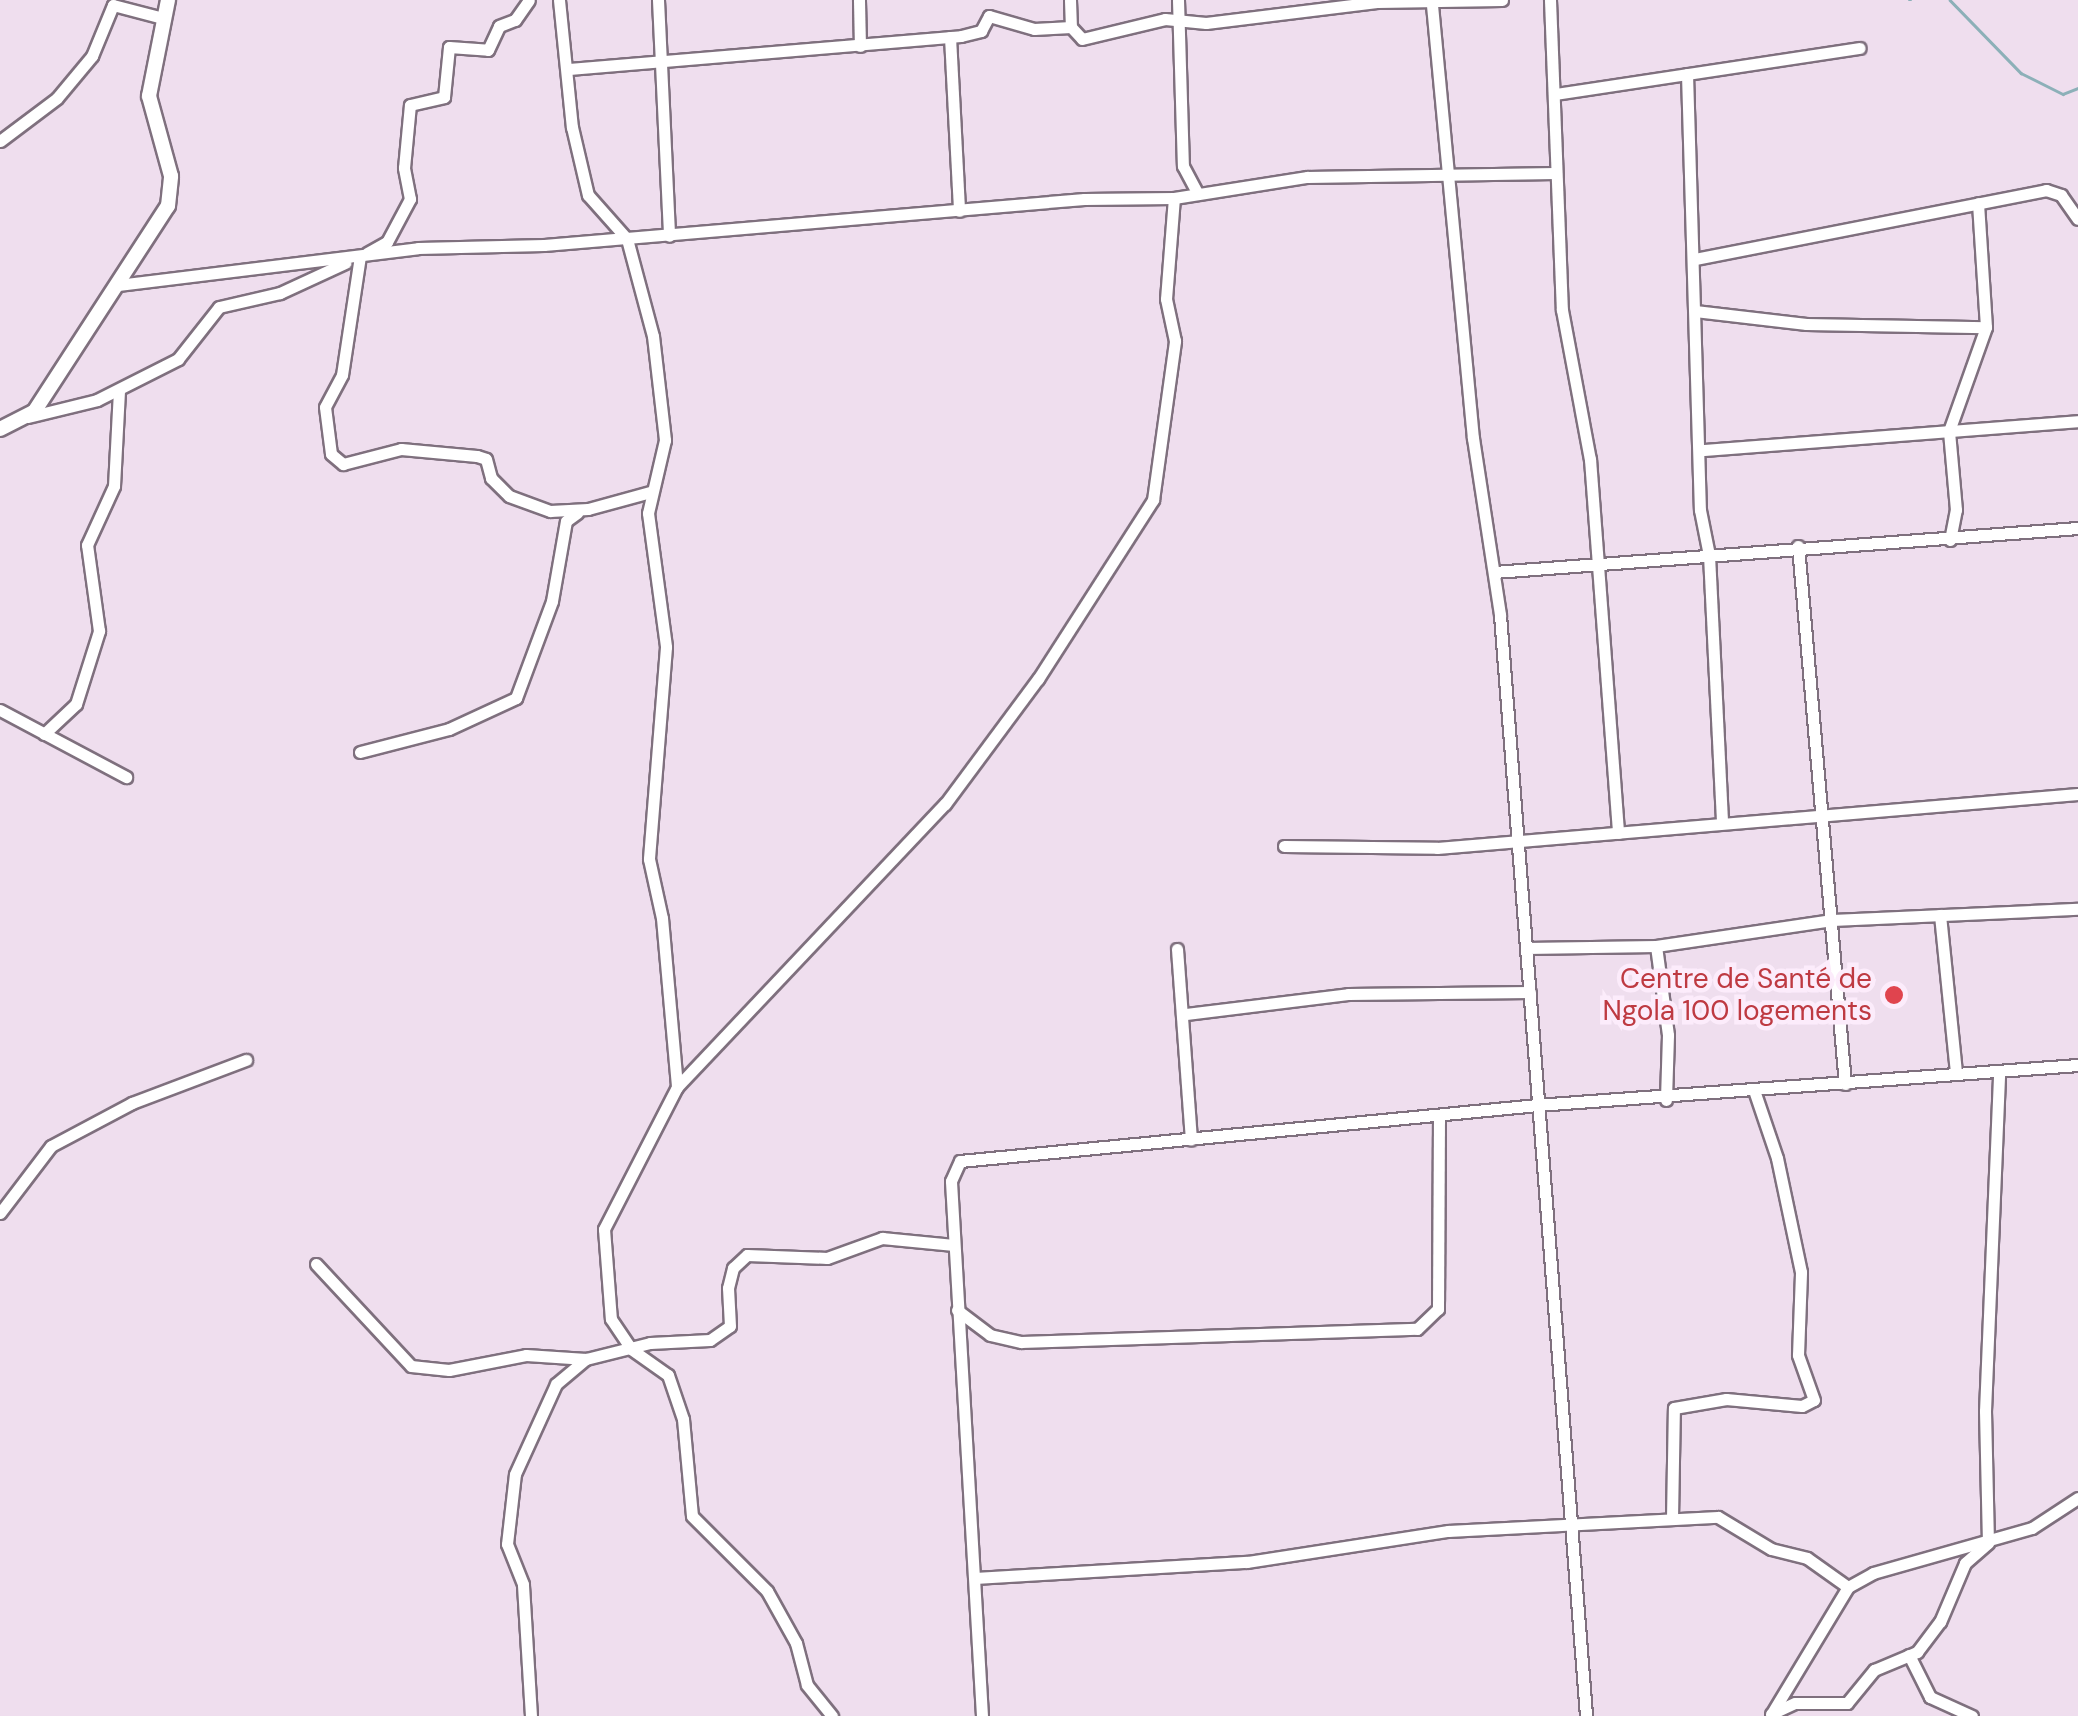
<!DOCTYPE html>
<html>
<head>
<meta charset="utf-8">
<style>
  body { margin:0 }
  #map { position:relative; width:2078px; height:1716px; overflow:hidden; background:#efdeee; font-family:"DM Sans",sans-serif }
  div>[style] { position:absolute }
  .stream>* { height:2.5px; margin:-1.25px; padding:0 1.25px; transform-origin:1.25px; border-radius:1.25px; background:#8cb0b8 }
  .roads { filter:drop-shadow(2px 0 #7f707e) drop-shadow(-2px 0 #7f707e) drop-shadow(0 2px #7f707e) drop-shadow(0 -2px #7f707e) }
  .minor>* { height:11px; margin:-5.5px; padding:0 5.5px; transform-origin:5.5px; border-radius:5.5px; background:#fff }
  .tertiary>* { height:14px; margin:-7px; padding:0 7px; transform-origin:7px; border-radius:7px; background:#fff }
  .dots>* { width:28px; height:28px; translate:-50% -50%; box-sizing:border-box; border:5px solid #fcecfb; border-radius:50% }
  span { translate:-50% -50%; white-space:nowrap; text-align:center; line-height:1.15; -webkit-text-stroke:9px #fcecfb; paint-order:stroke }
  .health-label { font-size:28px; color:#be3a42 }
  .right { translate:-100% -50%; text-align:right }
</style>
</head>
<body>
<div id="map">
  <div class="stream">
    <div style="left:1909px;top:0;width:2px"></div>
    <div style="left:1950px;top:0;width:102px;rotate:45.8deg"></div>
    <div style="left:2021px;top:73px;width:47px;rotate:26.6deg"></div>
    <div style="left:2063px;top:94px;width:16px;rotate:-22deg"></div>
  </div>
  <div class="roads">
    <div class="minor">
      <div style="left:559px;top:0;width:128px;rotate:84.2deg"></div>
      <div style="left:572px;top:127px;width:70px;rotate:76.8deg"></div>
      <div style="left:588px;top:195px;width:59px;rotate:48.4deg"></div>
      <div style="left:627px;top:239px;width:100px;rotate:75deg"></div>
      <div style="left:653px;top:336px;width:105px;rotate:83.4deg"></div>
      <div style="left:665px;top:440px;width:75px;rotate:103.1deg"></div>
      <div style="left:648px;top:513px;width:135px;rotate:82.3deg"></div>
      <div style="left:666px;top:647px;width:213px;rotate:94.6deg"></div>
      <div style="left:649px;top:859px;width:60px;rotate:77.6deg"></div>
      <div style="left:662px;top:918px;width:170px;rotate:84.9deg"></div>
      <div style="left:677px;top:1087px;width:160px;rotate:117.2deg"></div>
      <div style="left:604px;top:1229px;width:90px;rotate:85.6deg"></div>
      <div style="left:611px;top:1319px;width:36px;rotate:56deg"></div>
      <div style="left:631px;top:1349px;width:45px;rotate:35.1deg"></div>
      <div style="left:668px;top:1375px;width:46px;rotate:71.2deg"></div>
      <div style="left:683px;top:1419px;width:97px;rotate:84.7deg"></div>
      <div style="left:692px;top:1516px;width:106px;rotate:45deg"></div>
      <div style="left:767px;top:1591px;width:60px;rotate:60.9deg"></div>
      <div style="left:796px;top:1643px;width:43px;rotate:75.3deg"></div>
      <div style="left:807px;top:1685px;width:40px;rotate:51deg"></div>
      <div style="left:658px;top:0;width:236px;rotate:87.3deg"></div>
      <div style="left:859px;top:0;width:46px;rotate:88.8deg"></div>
      <div style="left:1070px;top:0;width:27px;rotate:88deg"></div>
      <div style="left:1071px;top:27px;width:16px;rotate:47deg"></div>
      <div style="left:1082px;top:39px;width:85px;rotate:-13.5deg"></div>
      <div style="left:1165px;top:19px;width:41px;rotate:5.6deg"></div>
      <div style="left:1206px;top:23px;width:172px;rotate:-7deg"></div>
      <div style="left:1377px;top:2px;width:125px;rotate:-0.9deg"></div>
      <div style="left:1178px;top:0;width:166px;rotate:88.3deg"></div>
      <div style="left:1183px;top:166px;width:30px;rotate:62deg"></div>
      <div style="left:1550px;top:0;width:310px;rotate:87.8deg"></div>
      <div style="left:1562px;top:310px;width:152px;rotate:79.4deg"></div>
      <div style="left:1590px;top:459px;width:375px;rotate:85.7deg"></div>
      <div style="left:1432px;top:5px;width:435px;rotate:84.6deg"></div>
      <div style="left:1473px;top:438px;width:179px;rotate:81.3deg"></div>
      <div style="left:1500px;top:615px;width:1104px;rotate:85.53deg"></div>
      <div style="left:950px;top:37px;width:174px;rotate:87deg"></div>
      <div style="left:569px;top:69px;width:393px;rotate:-4.8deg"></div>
      <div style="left:961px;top:36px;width:21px;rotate:-14deg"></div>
      <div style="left:981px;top:31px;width:17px;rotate:-62deg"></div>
      <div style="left:989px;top:16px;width:47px;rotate:16.1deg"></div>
      <div style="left:1034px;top:29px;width:37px;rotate:-3deg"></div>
      <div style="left:1687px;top:74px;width:436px;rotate:88.3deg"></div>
      <div style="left:1700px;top:510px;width:46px;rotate:78.7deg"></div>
      <div style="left:1709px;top:555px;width:267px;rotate:87.2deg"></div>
      <div style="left:1555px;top:94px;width:308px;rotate:-8.6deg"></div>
      <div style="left:0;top:141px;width:71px;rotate:-37deg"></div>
      <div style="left:57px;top:98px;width:55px;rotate:-50.2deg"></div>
      <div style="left:92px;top:56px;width:55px;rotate:-67.6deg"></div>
      <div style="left:113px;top:5px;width:52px;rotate:14.6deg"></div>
      <div style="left:367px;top:253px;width:23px;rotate:-29deg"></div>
      <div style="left:387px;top:242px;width:49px;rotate:-61.9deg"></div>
      <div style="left:410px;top:199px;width:32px;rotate:-101deg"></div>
      <div style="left:404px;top:168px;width:63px;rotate:-84.6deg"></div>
      <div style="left:410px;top:105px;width:35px;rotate:-13deg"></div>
      <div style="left:444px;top:97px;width:50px;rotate:-84.3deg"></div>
      <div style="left:449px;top:47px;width:39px;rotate:4deg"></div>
      <div style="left:488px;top:50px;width:26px;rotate:-65deg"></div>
      <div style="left:499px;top:26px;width:17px;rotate:-21deg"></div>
      <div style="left:515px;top:20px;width:24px;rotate:-55deg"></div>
      <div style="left:360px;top:256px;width:120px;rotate:98.6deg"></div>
      <div style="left:342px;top:375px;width:36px;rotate:118deg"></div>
      <div style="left:325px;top:407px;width:47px;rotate:82.7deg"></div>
      <div style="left:331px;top:454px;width:16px;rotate:40deg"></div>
      <div style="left:343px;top:464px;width:60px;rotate:-14.5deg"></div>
      <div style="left:401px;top:449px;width:76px;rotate:5.3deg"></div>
      <div style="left:477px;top:456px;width:9px;rotate:18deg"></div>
      <div style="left:486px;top:459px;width:20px;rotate:75deg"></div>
      <div style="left:491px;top:478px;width:25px;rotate:45deg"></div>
      <div style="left:509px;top:496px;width:44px;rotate:20.1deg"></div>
      <div style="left:550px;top:511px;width:38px;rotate:-3deg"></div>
      <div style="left:588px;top:509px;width:64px;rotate:-15.3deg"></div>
      <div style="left:1695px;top:259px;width:358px;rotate:-11.1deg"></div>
      <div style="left:2046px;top:190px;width:16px;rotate:18deg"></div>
      <div style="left:2061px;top:195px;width:29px;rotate:55deg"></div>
      <div style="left:118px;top:285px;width:302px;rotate:-7deg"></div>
      <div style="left:418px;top:248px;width:126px;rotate:-1.4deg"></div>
      <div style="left:544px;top:245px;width:542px;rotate:-4.87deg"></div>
      <div style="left:1084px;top:199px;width:90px;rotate:-0.6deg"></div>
      <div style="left:1174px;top:198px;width:135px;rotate:-9deg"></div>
      <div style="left:1307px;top:177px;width:248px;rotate:-0.9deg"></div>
      <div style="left:1695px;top:311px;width:112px;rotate:6.7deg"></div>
      <div style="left:1806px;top:324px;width:180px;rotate:1deg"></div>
      <div style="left:28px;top:417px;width:71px;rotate:-13.8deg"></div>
      <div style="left:97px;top:400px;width:91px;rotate:-26.8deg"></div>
      <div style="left:178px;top:359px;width:66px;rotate:-51.7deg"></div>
      <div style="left:219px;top:307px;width:63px;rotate:-12.9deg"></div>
      <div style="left:280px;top:293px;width:72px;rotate:-24.8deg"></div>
      <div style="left:1703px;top:450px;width:376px;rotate:-4.4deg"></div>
      <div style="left:1950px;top:540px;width:31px;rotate:-79deg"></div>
      <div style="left:1956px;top:510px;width:79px;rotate:-95.1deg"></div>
      <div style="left:1949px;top:431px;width:110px;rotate:-70.4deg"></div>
      <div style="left:1986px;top:327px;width:124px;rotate:-93.7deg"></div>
      <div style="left:1798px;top:546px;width:540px;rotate:85.01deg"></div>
      <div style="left:1494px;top:572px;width:586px;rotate:-4.31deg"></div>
      <div style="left:0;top:710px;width:143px;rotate:28deg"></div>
      <div style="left:44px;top:734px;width:44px;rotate:-43.2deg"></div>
      <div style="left:76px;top:704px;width:77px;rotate:-72.5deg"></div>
      <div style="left:99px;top:631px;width:87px;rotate:-97.9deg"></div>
      <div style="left:87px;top:545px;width:65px;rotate:-65.4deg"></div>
      <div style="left:114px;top:486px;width:96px;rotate:-87deg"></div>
      <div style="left:360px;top:752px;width:92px;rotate:-14.5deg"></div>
      <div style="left:449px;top:729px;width:74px;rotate:-24.8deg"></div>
      <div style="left:516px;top:698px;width:103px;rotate:-69.6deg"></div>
      <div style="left:552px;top:601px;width:81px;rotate:-80.1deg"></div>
      <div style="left:566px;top:521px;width:14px;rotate:-36deg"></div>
      <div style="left:1284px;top:846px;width:153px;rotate:0.7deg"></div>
      <div style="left:1437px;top:848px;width:643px;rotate:-4.82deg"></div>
      <div style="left:1940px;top:915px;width:158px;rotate:84.2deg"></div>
      <div style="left:1656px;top:946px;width:90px;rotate:82.3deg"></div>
      <div style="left:1668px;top:1035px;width:65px;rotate:91.8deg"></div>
      <div style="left:1526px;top:948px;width:130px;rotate:-0.9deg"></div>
      <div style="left:1656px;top:946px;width:178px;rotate:-8.4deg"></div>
      <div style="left:1832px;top:920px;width:246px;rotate:-2.6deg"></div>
      <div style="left:1177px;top:949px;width:191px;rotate:85.8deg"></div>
      <div style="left:1186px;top:1014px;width:163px;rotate:-7deg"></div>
      <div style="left:1348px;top:994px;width:182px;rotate:-0.6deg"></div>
      <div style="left:677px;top:1087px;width:390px;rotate:-46.6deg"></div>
      <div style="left:945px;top:804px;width:156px;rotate:-53.4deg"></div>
      <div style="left:1038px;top:679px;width:213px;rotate:-57.3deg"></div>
      <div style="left:1153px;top:500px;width:161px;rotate:-82.1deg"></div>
      <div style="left:1175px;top:341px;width:43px;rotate:-102.1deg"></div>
      <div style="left:1166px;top:299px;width:101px;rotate:-85.5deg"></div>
      <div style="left:0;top:1213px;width:84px;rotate:-52.7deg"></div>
      <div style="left:51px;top:1146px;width:92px;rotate:-28deg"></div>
      <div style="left:132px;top:1103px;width:122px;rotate:-20.7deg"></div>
      <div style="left:316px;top:1264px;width:139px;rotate:47deg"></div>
      <div style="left:411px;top:1366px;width:38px;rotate:6deg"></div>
      <div style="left:449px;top:1370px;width:78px;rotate:-11deg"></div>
      <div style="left:526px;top:1355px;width:60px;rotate:3.8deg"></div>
      <div style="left:586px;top:1359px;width:66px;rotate:-14deg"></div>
      <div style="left:650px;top:1343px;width:60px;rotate:-2.9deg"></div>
      <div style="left:710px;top:1340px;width:24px;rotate:-35deg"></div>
      <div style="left:730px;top:1326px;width:38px;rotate:-93deg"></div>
      <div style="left:728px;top:1288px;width:21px;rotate:-76deg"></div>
      <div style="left:733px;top:1268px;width:19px;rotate:-43deg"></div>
      <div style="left:747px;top:1255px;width:80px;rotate:2.1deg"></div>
      <div style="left:827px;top:1258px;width:59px;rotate:-20deg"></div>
      <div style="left:882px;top:1238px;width:72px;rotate:5.6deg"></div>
      <div style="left:957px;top:1310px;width:41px;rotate:37.1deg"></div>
      <div style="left:990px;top:1335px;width:32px;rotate:13deg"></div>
      <div style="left:1021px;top:1342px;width:396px;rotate:-1.9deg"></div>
      <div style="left:1417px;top:1329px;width:29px;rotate:-44deg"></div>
      <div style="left:1438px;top:1309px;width:193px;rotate:-89.7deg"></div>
      <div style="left:1672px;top:1518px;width:110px;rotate:-89deg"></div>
      <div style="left:1674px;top:1408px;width:53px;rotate:-9.8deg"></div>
      <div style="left:1726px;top:1399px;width:76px;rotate:5.3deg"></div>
      <div style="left:1802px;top:1406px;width:13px;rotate:-27deg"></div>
      <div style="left:1814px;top:1400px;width:48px;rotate:-109.6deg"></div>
      <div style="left:1798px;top:1355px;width:83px;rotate:-87.9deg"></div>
      <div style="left:1801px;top:1272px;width:116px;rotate:-101.9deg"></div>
      <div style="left:1777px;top:1158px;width:69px;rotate:-108.7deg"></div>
      <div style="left:976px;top:1578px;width:271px;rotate:-3.4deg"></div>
      <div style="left:1247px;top:1562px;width:203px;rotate:-8.8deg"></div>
      <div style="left:1448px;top:1531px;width:270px;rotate:-3deg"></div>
      <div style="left:1718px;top:1517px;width:62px;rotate:31.1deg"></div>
      <div style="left:1771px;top:1549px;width:37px;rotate:14deg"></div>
      <div style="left:1807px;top:1558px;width:50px;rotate:35.3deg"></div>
      <div style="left:1909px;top:1655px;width:47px;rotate:63.4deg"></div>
      <div style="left:1930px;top:1697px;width:46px;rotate:24.3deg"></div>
      <div style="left:1772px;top:1713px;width:147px;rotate:-58.9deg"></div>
      <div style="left:1848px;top:1587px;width:29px;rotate:-29deg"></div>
      <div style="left:1873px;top:1573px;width:165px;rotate:-15.8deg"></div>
      <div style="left:2032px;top:1528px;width:55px;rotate:-33.1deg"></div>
      <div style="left:1771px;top:1714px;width:26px;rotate:-25deg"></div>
      <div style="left:1795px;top:1703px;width:52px"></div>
      <div style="left:1847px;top:1703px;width:43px;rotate:-50.7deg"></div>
      <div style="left:1874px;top:1670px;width:47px;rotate:-22.7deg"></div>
      <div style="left:1917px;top:1652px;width:38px;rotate:-53deg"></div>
      <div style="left:1940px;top:1622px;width:64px;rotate:-67deg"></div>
      <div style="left:1965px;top:1563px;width:30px;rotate:-41deg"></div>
      <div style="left:1988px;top:1543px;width:132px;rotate:-91.3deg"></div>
      <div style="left:1985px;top:1411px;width:337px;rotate:-87.6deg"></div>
      <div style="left:531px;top:1716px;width:132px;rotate:-93.5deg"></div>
      <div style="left:523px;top:1584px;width:43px;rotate:-111.8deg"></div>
      <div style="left:507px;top:1544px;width:70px;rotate:-83.5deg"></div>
      <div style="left:515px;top:1474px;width:99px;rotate:-65.5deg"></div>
      <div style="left:556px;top:1384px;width:39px;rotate:-40deg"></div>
      <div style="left:982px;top:1716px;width:536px;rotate:-93.32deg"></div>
      <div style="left:951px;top:1181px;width:22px;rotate:-66deg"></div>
      <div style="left:960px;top:1161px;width:580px;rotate:-5.54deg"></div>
      <div style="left:1537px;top:1105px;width:542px;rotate:-4.23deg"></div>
    </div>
    <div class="tertiary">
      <div style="left:0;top:429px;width:38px;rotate:-27deg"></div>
      <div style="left:34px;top:412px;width:246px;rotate:-57deg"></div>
      <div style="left:168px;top:206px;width:30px;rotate:-84deg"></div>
      <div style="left:171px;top:176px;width:83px;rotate:-105.4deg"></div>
      <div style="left:149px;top:96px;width:98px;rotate:-78.8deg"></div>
    </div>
  </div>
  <div class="dots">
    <div style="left:1894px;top:995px;background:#e0444e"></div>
  </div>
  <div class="health-label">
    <span class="right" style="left:1872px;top:995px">Centre de Santé de<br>Ngola 100 logements</span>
  </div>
</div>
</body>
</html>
